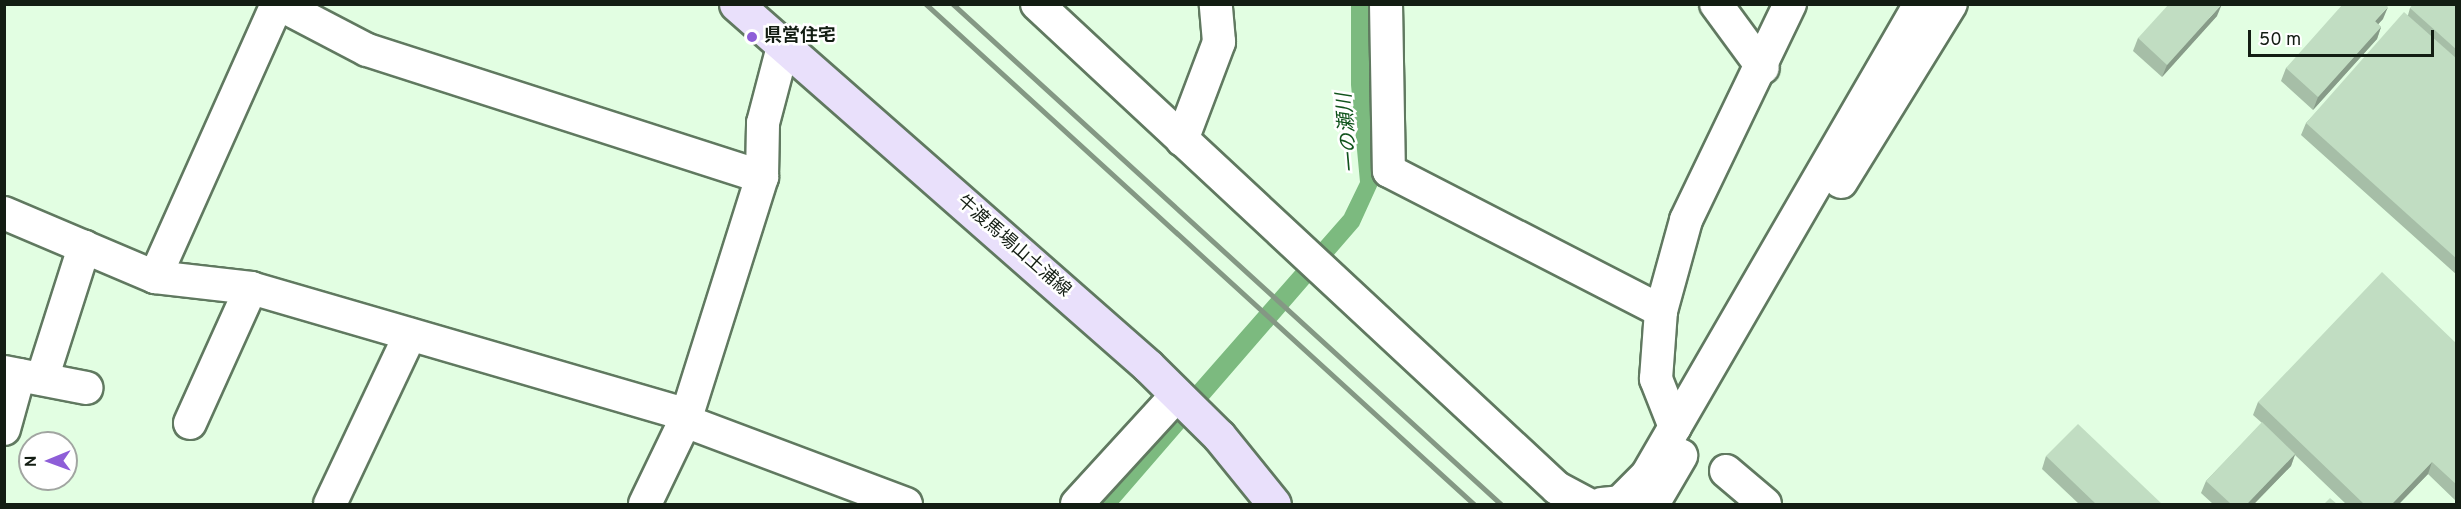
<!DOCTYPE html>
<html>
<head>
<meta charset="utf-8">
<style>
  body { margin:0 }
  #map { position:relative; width:2461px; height:509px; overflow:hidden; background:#e2fee2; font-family:Overpass,"Noto Sans JP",sans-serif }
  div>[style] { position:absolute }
  .water>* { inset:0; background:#7cba7f }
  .roads { filter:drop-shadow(2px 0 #607960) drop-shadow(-2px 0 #607960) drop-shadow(0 2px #607960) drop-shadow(0 -2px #607960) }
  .minor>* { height:32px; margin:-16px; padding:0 16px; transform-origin:16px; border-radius:16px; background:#fff }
  .major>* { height:33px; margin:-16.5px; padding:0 16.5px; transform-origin:16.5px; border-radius:16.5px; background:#e9e0fb }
  .rail>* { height:4.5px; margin:-2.25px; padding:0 2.25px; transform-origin:2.25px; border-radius:2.25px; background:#849884 }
  .wall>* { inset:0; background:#a6bea7 }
  .shaded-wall>* { inset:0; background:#879b88 }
  .building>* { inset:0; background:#c1ddc2 }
  .dots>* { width:16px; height:16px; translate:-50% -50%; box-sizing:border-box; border:3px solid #fff; border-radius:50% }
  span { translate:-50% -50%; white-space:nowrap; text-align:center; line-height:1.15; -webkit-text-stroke:5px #fff; paint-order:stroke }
  .poi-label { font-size:18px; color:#131d13; font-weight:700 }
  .left { translate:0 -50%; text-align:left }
  .street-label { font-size:18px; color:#131d13 }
  .water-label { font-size:20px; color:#10541c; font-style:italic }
  .frame { position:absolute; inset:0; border:6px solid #131d13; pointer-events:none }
  .north { position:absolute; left:18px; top:431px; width:60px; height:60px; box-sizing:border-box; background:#fff; border:2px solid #a1a5a1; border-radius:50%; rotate:269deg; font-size:16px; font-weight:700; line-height:24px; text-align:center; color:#131d13 }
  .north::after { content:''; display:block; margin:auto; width:21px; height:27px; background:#8e5ed8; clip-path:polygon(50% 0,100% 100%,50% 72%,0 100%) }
  .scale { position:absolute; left:2248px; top:30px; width:186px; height:27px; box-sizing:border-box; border:3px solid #131d13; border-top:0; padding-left:8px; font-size:18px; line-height:21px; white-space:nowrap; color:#131d13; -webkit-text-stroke:4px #fff; paint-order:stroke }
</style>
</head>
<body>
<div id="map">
  <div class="water">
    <div style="clip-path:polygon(1351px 5px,1370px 5px,1379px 182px,1359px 226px,1118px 504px,1090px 504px,1344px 215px,1360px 182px,1351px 85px)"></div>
  </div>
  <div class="roads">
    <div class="minor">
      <div style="left:279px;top:4px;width:99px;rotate:27.6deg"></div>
      <div style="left:367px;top:50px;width:415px;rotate:17.8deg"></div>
      <div style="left:1037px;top:4px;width:710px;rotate:42.95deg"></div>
      <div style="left:1557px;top:488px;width:34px;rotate:28deg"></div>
      <div style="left:1386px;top:4px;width:167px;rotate:89deg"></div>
      <div style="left:1389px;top:171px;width:306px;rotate:27.2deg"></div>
      <div style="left:1716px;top:4px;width:79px;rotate:53.7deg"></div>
      <div style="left:1182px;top:140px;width:105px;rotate:-69.3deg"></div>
      <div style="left:1219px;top:42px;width:38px;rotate:-95deg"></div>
      <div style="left:1841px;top:182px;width:209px;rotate:-58.3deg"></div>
      <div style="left:4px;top:213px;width:164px;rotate:23deg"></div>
      <div style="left:155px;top:277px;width:97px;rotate:6.5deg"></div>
      <div style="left:251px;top:288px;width:441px;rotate:16.2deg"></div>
      <div style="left:675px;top:411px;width:14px;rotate:45deg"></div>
      <div style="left:685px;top:421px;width:236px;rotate:20.6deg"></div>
      <div style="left:155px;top:277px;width:299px;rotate:-65.9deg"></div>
      <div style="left:4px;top:372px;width:84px;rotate:11deg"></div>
      <div style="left:42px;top:379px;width:139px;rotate:-72.3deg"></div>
      <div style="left:190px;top:423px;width:148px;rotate:-65.7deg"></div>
      <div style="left:1675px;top:427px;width:52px;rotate:-111.6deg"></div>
      <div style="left:1656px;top:379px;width:68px;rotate:-85.8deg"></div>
      <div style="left:1661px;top:311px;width:94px;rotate:-74.6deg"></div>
      <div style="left:1686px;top:220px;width:240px;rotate:-64.3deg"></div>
      <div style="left:4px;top:429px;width:56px;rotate:-74.5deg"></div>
      <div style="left:1726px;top:471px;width:51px;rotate:40.2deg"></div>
      <div style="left:330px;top:504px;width:187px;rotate:-64.7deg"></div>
      <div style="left:645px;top:504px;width:92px;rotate:-64.3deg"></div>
      <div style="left:685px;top:421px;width:256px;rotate:-72.5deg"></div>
      <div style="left:762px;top:177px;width:54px;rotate:-88.9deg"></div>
      <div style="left:763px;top:123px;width:79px;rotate:-75.3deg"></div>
      <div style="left:1077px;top:504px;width:148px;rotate:-47.5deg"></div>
      <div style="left:1602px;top:504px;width:18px;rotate:-6deg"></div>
      <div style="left:1620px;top:502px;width:38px;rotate:-45deg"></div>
      <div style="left:1647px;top:475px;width:544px;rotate:-59.9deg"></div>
      <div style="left:1653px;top:504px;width:56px;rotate:-59.7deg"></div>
    </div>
    <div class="major">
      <div style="left:736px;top:4px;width:548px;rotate:41.3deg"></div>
      <div style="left:1148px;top:366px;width:100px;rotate:44.6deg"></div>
      <div style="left:1219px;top:436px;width:87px;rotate:51deg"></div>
    </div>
  </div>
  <div class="rail">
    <div style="left:926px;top:4px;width:742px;rotate:42.38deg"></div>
    <div style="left:953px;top:4px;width:742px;rotate:42.38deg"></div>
  </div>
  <div class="wall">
    <div style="clip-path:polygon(2457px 4px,2457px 275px,2301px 135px,2306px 123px,2408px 15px,2410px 8px)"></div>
    <div style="clip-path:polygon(2217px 16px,2162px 77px,2133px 51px,2138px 38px)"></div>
    <div style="clip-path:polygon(2383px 19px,2378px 24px,2381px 27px,2377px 39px,2313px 110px,2281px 81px,2286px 68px)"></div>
    <div style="clip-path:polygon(2457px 344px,2457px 502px,2428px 474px,2399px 504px,2346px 504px,2295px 455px,2291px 466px,2254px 504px,2213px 504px,2201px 493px,2206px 481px,2262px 423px,2253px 415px,2258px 402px)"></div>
    <div style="clip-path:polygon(2046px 456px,2162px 504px,2079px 504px,2042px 469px)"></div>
  </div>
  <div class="shaded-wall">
    <div style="clip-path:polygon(2222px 4px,2217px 16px,2162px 77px,2167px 65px)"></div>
    <div style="clip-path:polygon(2388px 7px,2383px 19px,2370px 33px,2375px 21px)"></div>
    <div style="clip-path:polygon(2381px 27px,2377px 39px,2313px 110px,2318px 97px)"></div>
    <div style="clip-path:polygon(2295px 454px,2291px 466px,2254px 504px,2247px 504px)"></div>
    <div style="clip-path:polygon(2432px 462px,2428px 474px,2399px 504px,2392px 504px)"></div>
  </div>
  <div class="building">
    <div style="clip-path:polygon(2169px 4px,2222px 4px,2167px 65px,2138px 38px)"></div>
    <div style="clip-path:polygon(2343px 4px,2385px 4px,2388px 7px,2375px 21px,2381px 27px,2318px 97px,2286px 68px)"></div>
    <div style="clip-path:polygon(2413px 4px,2457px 4px,2457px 50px,2410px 8px)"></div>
    <div style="clip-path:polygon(2404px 12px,2457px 59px,2457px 259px,2306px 123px)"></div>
    <div style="clip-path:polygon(2382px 272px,2457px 344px,2457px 485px,2432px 462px,2392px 504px,2364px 504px,2258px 402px)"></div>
    <div style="clip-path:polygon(2262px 422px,2295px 454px,2247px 504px,2231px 504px,2206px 481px)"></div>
    <div style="clip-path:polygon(2078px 424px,2162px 504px,2096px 504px,2046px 456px)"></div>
    <div style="clip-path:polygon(2330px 498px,2337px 504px,2324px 504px)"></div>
  </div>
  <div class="dots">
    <div style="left:752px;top:37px;background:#8e5ed8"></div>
  </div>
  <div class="poi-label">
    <span class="left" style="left:764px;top:37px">県営住宅</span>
  </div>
  <div class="street-label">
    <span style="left:1013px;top:247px;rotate:41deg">牛渡馬場山土浦線</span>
  </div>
  <div class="water-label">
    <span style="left:1349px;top:133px;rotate:-95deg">一の瀬川</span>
  </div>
  <div class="frame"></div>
  <div class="north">N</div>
  <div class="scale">50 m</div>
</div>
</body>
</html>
